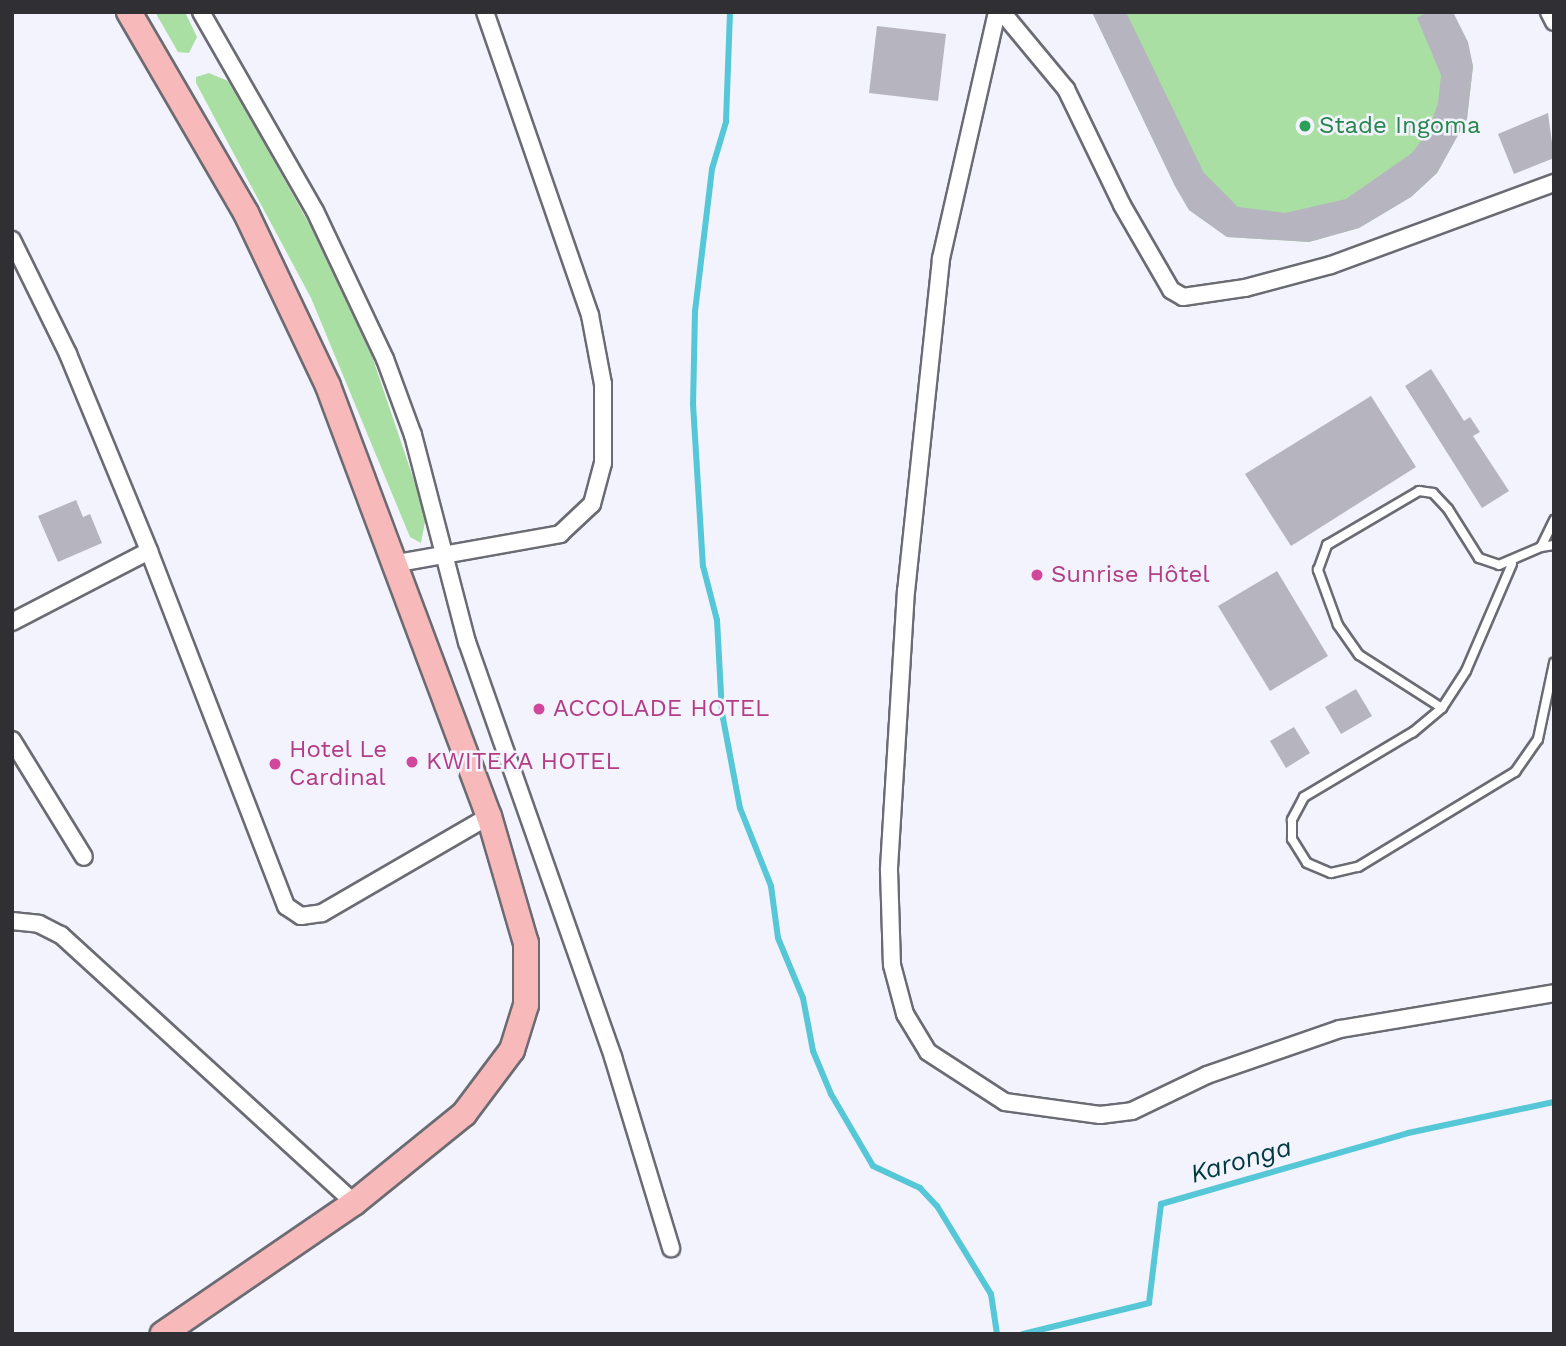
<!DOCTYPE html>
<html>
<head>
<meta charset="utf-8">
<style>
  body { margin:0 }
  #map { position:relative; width:1566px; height:1346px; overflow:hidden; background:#f3f3fe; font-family:"Work Sans",sans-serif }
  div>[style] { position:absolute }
  .green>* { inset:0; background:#aadfa4 }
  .stream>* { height:6px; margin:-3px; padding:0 3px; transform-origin:3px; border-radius:3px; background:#55c7d6 }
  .building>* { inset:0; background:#b5b4bf }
  .roads { filter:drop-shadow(2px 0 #6b6b74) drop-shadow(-2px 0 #6b6b74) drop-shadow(0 2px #6b6b74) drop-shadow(0 -2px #6b6b74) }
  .lane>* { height:8px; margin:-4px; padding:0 4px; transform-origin:4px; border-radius:4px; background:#fff }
  .street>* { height:16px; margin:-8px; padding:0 8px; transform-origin:8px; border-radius:8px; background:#fff }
  .primary>* { height:24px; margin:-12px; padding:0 12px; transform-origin:12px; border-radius:12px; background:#f7b9b9 }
  .dots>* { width:19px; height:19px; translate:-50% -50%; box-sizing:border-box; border:4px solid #f3f3fe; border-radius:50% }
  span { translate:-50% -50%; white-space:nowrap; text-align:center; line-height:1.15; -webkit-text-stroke:5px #f3f3fe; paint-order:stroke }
  .leisure-label { font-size:24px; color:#27864d }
  .left { translate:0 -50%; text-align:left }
  .hotel-label { font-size:24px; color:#b23c85 }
  .water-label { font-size:26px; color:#00393f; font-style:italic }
  .frame { position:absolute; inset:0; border:14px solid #303034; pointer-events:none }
</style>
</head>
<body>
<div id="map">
  <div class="green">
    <div style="clip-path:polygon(155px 12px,185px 12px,197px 37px,189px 53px,178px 52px)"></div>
    <div style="clip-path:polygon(1092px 12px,1453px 12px,1473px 66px,1467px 119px,1437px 173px,1411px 197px,1359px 228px,1309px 242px,1227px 237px,1189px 210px,1175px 186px)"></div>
    <div style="clip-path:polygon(209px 73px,228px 81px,237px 95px,312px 229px,372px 356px,426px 516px,421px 543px,410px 537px,311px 298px,196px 83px,196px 77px)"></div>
  </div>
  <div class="stream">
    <div style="left:730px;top:12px;width:110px;rotate:92.1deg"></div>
    <div style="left:726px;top:122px;width:49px;rotate:106.6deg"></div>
    <div style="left:712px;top:169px;width:143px;rotate:96.8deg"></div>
    <div style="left:695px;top:311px;width:93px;rotate:91.2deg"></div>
    <div style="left:693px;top:404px;width:162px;rotate:86.5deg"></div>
    <div style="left:703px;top:566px;width:56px;rotate:75.5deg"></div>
    <div style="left:717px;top:620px;width:93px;rotate:86.9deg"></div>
    <div style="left:722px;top:713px;width:97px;rotate:79.3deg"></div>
    <div style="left:740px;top:808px;width:84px;rotate:68.3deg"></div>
    <div style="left:771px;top:886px;width:52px;rotate:82.3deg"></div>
    <div style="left:778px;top:938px;width:65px;rotate:67.4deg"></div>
    <div style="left:803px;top:998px;width:54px;rotate:79.3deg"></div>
    <div style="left:813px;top:1051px;width:47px;rotate:67.3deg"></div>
    <div style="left:831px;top:1094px;width:83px;rotate:59.7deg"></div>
    <div style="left:873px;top:1166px;width:52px;rotate:25.1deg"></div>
    <div style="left:920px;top:1188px;width:25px;rotate:47deg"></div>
    <div style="left:937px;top:1206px;width:103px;rotate:58.5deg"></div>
    <div style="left:991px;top:1294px;width:40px;rotate:81.5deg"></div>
    <div style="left:1023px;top:1334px;width:130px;rotate:-13.8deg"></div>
    <div style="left:1149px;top:1303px;width:100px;rotate:-83.1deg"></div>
    <div style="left:1161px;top:1204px;width:257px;rotate:-16deg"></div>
    <div style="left:1408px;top:1133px;width:149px;rotate:-12deg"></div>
  </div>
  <div class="building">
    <div style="clip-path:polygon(1092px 12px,1126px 12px,1204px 173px,1238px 207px,1285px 213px,1346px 199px,1412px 153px,1428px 132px,1438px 103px,1441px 75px,1417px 18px,1428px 12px,1453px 12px,1468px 42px,1473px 66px,1467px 119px,1437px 173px,1411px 197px,1359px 228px,1309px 242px,1227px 237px,1189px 210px,1175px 186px)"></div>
    <div style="clip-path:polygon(877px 26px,946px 34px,938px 101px,869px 93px)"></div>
    <div style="clip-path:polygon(1548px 113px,1554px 158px,1514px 174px,1498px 134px)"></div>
    <div style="clip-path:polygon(1431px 369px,1464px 421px,1470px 417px,1480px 432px,1473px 436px,1509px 491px,1482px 508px,1405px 386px)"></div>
    <div style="clip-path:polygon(1371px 396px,1416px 467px,1291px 546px,1245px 474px)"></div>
    <div style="clip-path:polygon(76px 500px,83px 517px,90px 514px,102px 543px,58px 562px,38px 516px)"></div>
    <div style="clip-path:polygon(1277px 571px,1328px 656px,1270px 691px,1218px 606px)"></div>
    <div style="clip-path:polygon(1356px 689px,1372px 716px,1341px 734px,1325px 707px)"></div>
    <div style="clip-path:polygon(1294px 727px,1310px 753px,1286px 768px,1270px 741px)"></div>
  </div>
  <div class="roads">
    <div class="lane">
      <div style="left:1541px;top:547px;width:13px;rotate:-9deg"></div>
      <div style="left:1512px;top:564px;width:116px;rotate:113.3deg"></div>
      <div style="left:1466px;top:671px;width:44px;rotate:123deg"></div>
      <div style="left:1442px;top:708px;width:98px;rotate:-147.4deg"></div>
      <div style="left:1359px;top:655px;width:37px;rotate:-125deg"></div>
      <div style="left:1338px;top:625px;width:59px;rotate:-110deg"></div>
      <div style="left:1318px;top:570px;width:27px;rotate:-70deg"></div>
      <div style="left:1327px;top:545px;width:107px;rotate:-30.4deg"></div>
      <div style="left:1419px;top:491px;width:14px;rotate:8deg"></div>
      <div style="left:1433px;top:493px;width:22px;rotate:47deg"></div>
      <div style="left:1448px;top:509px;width:58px;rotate:57.7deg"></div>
      <div style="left:1479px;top:558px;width:21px;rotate:19deg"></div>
      <div style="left:1499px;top:565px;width:46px;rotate:-23.2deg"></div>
      <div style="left:1541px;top:547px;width:30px;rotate:-64deg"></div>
      <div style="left:1442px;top:708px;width:38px;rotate:140deg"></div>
      <div style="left:1413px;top:732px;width:127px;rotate:149.2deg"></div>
      <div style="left:1304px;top:797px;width:26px;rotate:118deg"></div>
      <div style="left:1292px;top:820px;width:19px;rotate:90deg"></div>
      <div style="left:1292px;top:839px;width:28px;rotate:58deg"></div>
      <div style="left:1307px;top:863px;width:26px;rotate:23deg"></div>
      <div style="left:1331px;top:873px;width:28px;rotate:-13deg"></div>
      <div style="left:1358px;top:867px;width:184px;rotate:-31.2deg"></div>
      <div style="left:1515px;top:772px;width:40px;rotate:-55.1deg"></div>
      <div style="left:1538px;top:739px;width:78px;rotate:-78.1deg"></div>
    </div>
    <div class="street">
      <div style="left:201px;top:12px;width:229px;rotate:60.2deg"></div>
      <div style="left:315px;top:211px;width:164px;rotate:64.7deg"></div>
      <div style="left:385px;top:359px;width:81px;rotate:69.8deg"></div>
      <div style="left:413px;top:435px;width:214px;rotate:75.4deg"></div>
      <div style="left:467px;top:642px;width:440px;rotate:70.6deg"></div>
      <div style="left:613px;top:1057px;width:200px;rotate:73.1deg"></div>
      <div style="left:997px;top:12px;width:253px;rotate:102.8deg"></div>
      <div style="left:941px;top:259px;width:333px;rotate:96deg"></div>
      <div style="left:906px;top:590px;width:281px;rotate:93.5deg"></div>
      <div style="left:889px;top:870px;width:95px;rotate:88.2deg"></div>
      <div style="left:892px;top:965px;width:51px;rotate:75.1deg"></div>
      <div style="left:905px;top:1014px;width:44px;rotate:58.8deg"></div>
      <div style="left:928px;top:1052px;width:92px;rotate:33deg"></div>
      <div style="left:1005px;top:1102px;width:96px;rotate:7.8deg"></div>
      <div style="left:1100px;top:1115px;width:32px;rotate:-7deg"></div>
      <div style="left:1132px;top:1111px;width:83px;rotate:-25.6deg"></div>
      <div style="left:1207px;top:1075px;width:141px;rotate:-19.1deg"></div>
      <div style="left:1340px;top:1029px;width:217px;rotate:-9.5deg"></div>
      <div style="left:1002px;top:12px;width:100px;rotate:50.3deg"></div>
      <div style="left:1066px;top:89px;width:129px;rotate:64.2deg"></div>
      <div style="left:1122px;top:205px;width:98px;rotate:60deg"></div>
      <div style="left:1171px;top:290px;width:14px;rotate:30deg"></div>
      <div style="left:1183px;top:297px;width:63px;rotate:-8.3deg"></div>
      <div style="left:1245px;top:288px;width:89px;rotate:-15deg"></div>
      <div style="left:1331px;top:265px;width:238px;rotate:-20.2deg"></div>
      <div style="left:1549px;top:12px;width:11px;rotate:63deg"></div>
      <div style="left:12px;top:240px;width:127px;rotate:63.8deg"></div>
      <div style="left:68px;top:354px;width:213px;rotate:67.6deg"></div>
      <div style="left:149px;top:551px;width:381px;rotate:68.9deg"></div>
      <div style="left:286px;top:906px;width:18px;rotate:34deg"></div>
      <div style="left:301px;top:916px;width:21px;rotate:-8deg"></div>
      <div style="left:322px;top:913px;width:193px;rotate:-30.1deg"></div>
      <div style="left:398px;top:563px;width:165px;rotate:-10.1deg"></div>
      <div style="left:560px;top:534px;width:44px;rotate:-43.2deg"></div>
      <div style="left:592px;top:504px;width:42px;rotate:-75deg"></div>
      <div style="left:603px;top:463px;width:79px;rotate:-90deg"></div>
      <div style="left:603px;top:384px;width:70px;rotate:-100.7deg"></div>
      <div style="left:590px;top:315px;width:321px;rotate:-109.1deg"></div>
      <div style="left:12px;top:622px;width:154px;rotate:-27.4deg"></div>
      <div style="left:12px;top:740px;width:137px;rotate:58.4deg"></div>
      <div style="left:12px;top:921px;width:27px;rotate:6deg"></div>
      <div style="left:39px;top:924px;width:25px;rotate:27deg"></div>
      <div style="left:61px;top:935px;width:397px;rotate:42.4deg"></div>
    </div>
    <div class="primary">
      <div style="left:129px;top:12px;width:233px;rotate:59.8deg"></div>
      <div style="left:246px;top:213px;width:191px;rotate:64.6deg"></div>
      <div style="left:328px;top:386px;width:459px;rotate:69.5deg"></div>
      <div style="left:489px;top:816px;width:132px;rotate:73.8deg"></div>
      <div style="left:526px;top:943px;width:62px;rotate:90deg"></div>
      <div style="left:526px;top:1005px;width:47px;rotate:107.3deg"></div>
      <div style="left:512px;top:1050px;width:80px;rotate:126.9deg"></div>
      <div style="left:464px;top:1114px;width:141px;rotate:141deg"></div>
      <div style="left:354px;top:1203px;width:232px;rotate:145.6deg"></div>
    </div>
  </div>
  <div class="dots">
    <div style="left:1305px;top:126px;background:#2e9e5b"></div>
    <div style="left:1037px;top:575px;background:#d1479c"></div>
    <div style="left:539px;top:709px;background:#d1479c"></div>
    <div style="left:412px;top:762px;background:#d1479c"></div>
    <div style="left:275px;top:764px;background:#d1479c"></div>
  </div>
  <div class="leisure-label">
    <span class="left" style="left:1319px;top:126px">Stade Ingoma</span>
  </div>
  <div class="hotel-label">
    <span class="left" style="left:1051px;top:575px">Sunrise Hôtel</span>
    <span class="left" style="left:553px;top:709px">ACCOLADE HOTEL</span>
    <span class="left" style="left:289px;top:764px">Hotel Le<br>Cardinal</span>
    <span class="left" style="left:426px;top:762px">KWITEKA HOTEL</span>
  </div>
  <div class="water-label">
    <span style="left:1241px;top:1161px;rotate:-16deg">Karonga</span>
  </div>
  <div class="frame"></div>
</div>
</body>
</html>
